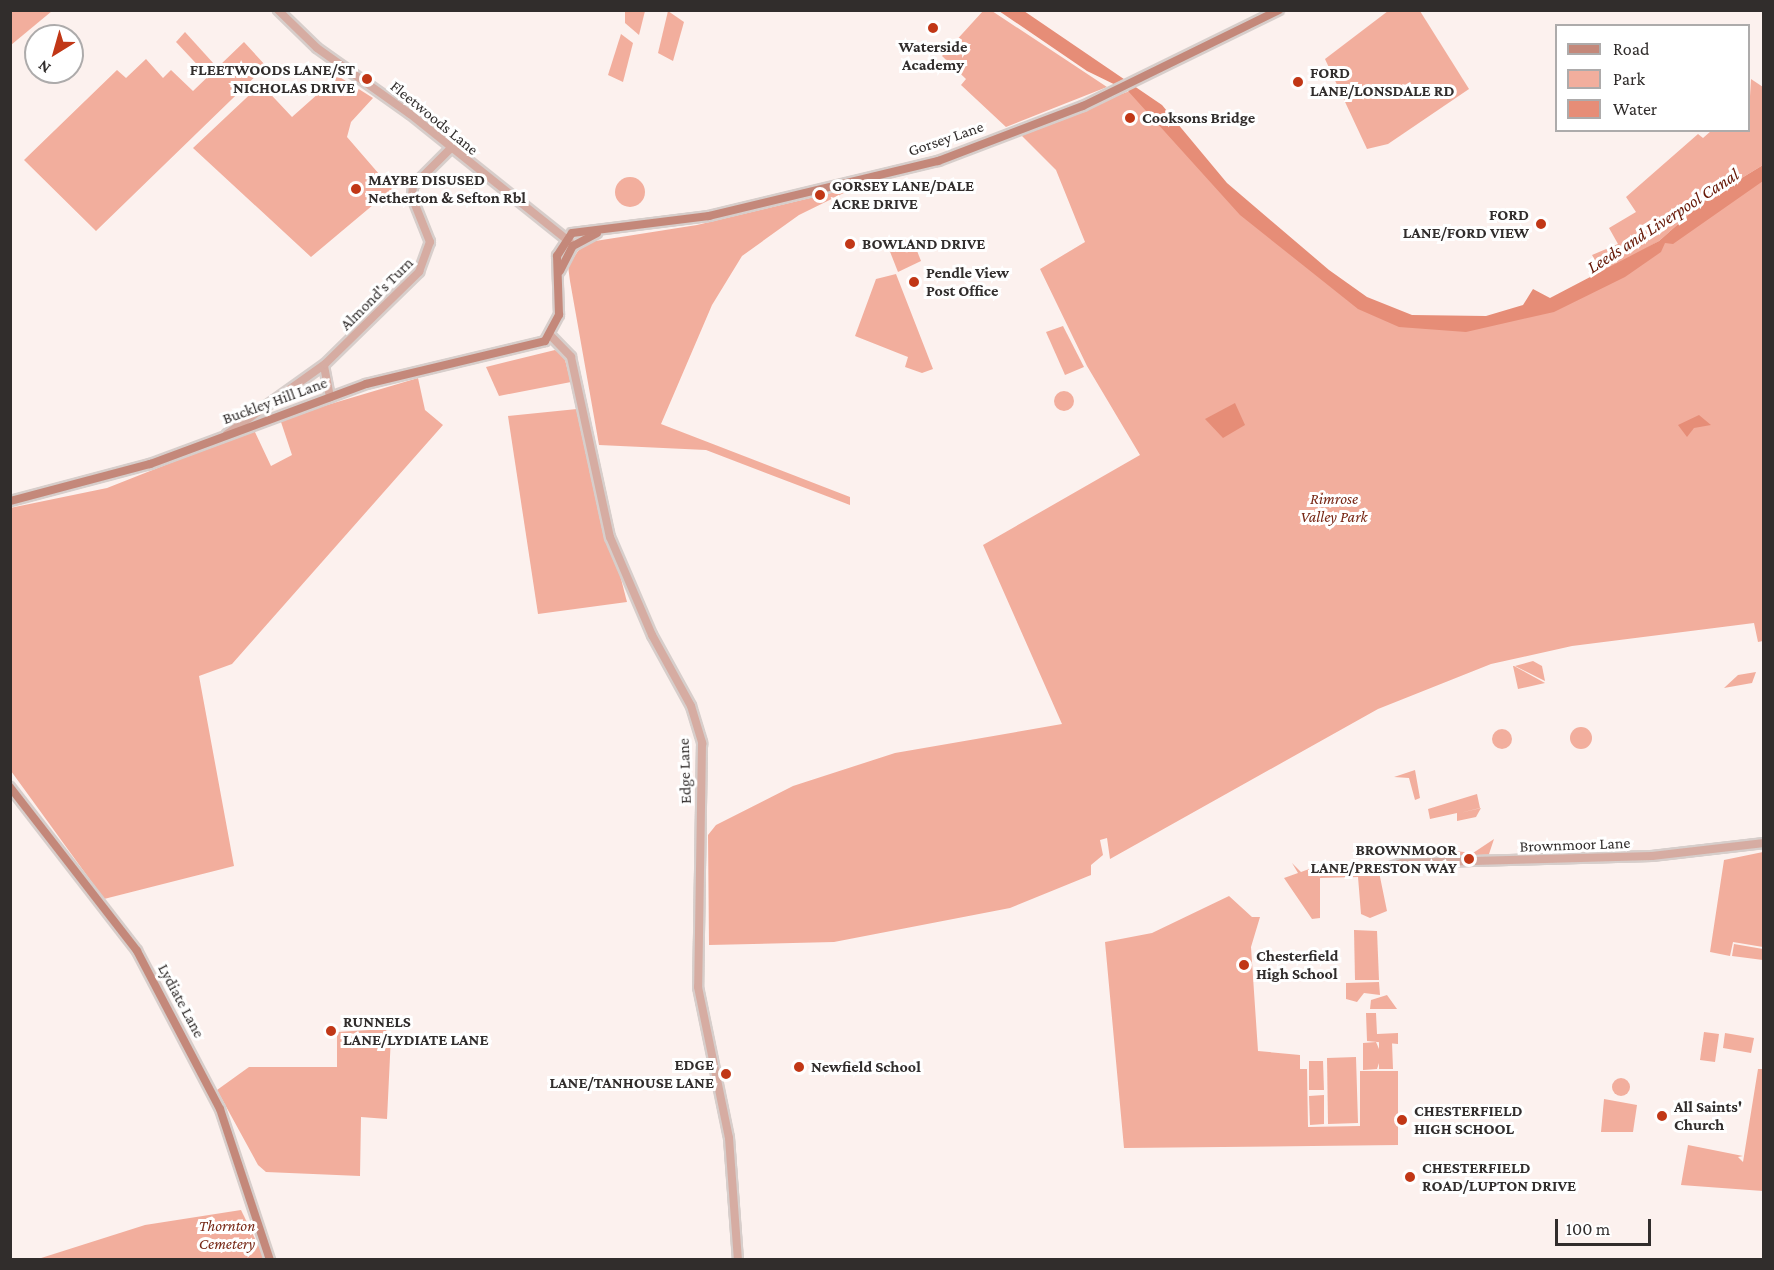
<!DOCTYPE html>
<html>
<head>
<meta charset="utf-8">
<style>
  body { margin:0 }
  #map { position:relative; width:1774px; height:1270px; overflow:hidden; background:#fcf1ee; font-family:"Crimson Pro",serif }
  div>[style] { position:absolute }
  .green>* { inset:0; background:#f2ae9d }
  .round { border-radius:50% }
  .water>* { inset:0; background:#e68d77 }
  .roads { filter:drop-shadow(2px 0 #d7cecb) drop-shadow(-2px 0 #d7cecb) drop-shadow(0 2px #d7cecb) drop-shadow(0 -2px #d7cecb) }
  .tertiary>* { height:8px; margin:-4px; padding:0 4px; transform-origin:4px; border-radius:4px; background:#d6aca2 }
  .secondary>* { height:8px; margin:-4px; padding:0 4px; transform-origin:4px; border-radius:4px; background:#c4887a }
  .dots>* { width:16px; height:16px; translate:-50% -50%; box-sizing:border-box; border:3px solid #fff; border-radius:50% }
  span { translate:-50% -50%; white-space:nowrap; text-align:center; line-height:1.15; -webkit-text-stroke:6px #fff; paint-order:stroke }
  .poi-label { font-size:16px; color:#312d2c; font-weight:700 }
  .right { translate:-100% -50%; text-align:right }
  .left { translate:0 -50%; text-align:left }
  .street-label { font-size:16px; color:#312d2c }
  .park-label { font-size:16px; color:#772715; font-style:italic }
  .water-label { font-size:18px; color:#661604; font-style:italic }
  .frame { position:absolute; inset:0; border:12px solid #312d2c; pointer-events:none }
  .legend { position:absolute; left:1555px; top:24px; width:195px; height:108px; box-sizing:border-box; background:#fff; border:2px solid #adabab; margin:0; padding:8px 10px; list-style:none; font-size:18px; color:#312d2c }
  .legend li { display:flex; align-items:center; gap:12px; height:30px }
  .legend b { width:30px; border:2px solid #adabab }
  .north { position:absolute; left:24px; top:24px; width:60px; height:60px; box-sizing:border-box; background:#fff; border:2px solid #adabab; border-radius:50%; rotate:217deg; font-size:16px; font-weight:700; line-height:24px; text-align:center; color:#312d2c }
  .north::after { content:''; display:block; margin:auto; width:21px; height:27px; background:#c13716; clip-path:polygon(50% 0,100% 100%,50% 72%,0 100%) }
  .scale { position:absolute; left:1555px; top:1219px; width:96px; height:27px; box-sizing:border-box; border:3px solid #312d2c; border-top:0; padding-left:8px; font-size:18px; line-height:21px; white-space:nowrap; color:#312d2c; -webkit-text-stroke:4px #fff; paint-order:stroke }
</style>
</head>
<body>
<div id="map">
  <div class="green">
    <div style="clip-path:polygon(11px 10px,52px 10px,52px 11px,11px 45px)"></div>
    <div style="clip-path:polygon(625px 11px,645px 11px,639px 35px,625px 23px)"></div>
    <div style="clip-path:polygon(668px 11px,684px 22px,673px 61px,658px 53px)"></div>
    <div style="clip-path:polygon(983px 11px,992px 11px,1107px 87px,1006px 127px,961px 85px,966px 79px,942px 56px)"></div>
    <div style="clip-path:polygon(1388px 11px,1420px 11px,1469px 89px,1388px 144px,1367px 149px,1325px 59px)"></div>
    <div style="clip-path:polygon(185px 32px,214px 64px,206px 74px,176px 42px)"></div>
    <div style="clip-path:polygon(621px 34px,633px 43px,623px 82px,608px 75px)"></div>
    <div style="clip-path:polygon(244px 42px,266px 66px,96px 231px,24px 160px,117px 70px,126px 78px,146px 59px,163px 78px,171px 70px,193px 91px)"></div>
    <div style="clip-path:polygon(338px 76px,373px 98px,351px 122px,347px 137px,392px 189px,311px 257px,193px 148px,261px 84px,292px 117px)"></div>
    <div style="clip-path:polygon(1751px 79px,1763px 87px,1763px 165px,1704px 201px,1659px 241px,1600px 275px,1597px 270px,1624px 253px,1599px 267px,1592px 255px,1618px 244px,1609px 228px,1636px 212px,1626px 197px,1698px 134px,1703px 138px,1711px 131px,1748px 130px)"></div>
    <div style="clip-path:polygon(1133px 90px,1209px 172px,1374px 309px,1465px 326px,1595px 285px,1763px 174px,1763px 641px,1758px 642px,1754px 623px,1572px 646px,1491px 664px,1378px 709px,1110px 859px,1107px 838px,1100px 840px,1103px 855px,1091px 865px,1091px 875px,1010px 908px,834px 942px,709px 945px,708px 835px,716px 825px,793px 786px,895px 753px,1062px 724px,983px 545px,1140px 455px,1087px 366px,1040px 269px,1085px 242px,1056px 170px,1016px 130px)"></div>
    <div class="round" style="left:615px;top:177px;width:30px;height:30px"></div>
    <div style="clip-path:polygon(856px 187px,799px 215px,742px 256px,712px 305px,661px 424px,850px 497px,850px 505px,706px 450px,599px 445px,570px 281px,568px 266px,578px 251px,589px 242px,697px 225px)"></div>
    <div style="clip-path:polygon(912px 238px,921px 261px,898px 272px,887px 244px)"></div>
    <div style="clip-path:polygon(896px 274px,933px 369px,922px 373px,905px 367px,908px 357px,855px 336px,876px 279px)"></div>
    <div style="clip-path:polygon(1063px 326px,1084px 367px,1065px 375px,1046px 332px)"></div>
    <div style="clip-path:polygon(555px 350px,564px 356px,571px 382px,499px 396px,486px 367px)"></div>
    <div style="clip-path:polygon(418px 378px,425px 410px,443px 425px,232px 664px,199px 676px,234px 866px,104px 899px,11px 771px,10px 508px,107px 488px,254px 430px,271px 466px,292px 455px,280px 419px)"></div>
    <div class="round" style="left:1054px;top:391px;width:20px;height:20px"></div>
    <div style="clip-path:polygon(577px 409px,627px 602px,538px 614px,508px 416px)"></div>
    <div style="clip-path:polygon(1533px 661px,1542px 666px,1545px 681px,1515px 666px)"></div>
    <div style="clip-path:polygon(1513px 666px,1514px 666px,1545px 683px,1518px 689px)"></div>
    <div style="clip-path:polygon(1756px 672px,1752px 683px,1724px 688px,1738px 675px)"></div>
    <div class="round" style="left:1570px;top:727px;width:22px;height:22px"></div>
    <div class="round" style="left:1492px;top:729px;width:20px;height:20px"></div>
    <div style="clip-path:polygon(1415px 770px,1420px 798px,1415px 800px,1409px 778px,1394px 777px)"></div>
    <div style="clip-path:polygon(1477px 794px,1480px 808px,1460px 813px,1481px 808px,1476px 817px,1457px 821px,1457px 813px,1430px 819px,1428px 809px)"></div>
    <div style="clip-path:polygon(1494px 839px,1488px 857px,1455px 856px,1455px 851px,1473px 853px)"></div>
    <div style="clip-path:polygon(1763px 852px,1763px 947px,1733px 942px,1730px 956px,1710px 952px,1724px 860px)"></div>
    <div style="clip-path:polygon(1292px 863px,1301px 872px,1320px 865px,1324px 871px,1379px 872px,1387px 911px,1370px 918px,1361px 914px,1358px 877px,1320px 878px,1320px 918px,1312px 919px,1284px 878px,1298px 873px)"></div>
    <div style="clip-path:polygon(1229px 896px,1252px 917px,1260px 917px,1251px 947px,1258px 1051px,1300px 1055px,1300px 1069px,1307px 1069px,1308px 1127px,1360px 1126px,1360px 1071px,1398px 1071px,1398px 1145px,1124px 1148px,1105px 942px,1152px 933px)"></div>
    <div style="clip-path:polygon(1354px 930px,1377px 931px,1379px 980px,1355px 980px)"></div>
    <div style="clip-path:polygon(1734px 944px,1763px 949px,1763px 960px,1732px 956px)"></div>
    <div style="clip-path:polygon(1379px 982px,1380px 995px,1364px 993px,1357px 1002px,1346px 999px,1346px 983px)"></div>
    <div style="clip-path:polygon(1387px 995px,1397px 1009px,1370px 1009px,1371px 1000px)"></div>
    <div style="clip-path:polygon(1366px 1013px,1376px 1013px,1377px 1034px,1398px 1033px,1398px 1044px,1367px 1041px)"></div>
    <div style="clip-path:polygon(385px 1029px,391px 1036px,387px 1119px,361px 1117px,360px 1176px,266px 1172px,258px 1165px,217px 1090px,249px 1067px,337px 1067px,337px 1032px)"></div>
    <div style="clip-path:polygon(1704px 1032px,1719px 1034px,1715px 1062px,1700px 1060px)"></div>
    <div style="clip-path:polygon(1725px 1033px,1754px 1038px,1751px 1053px,1723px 1048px)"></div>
    <div style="clip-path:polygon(1376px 1042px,1379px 1049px,1379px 1042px,1392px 1042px,1393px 1069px,1379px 1069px,1379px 1063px,1377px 1069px,1363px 1070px,1363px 1043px)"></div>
    <div style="clip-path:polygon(1356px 1057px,1358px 1123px,1328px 1124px,1327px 1058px)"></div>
    <div style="clip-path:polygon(1309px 1061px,1323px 1061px,1324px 1090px,1309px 1090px)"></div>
    <div style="clip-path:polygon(1758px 1069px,1763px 1069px,1763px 1191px,1681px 1185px,1688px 1145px,1743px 1156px,1738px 1157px,1743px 1162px)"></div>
    <div class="round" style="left:1612px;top:1078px;width:18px;height:18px"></div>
    <div style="clip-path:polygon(1324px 1095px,1324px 1124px,1310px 1125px,1309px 1096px)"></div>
    <div style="clip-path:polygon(1604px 1099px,1637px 1105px,1633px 1132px,1601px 1132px)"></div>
    <div style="clip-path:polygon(241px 1210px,265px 1259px,38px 1259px,145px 1225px)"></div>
  </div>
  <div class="water">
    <div style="clip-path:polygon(999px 11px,1024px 11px,1162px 105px,1227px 183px,1329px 270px,1367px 297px,1412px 315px,1486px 316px,1523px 305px,1533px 289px,1550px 298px,1659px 241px,1704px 201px,1763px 165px,1763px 181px,1673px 244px,1665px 243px,1661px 252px,1625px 277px,1554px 312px,1466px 332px,1399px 327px,1358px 309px,1240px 215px,1128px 91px,1087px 71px)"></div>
    <div style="clip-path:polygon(1235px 403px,1245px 425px,1223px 438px,1205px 419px)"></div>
    <div style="clip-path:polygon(1699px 415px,1711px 425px,1694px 428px,1687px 437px,1678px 425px)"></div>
  </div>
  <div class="roads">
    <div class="tertiary">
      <div style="left:278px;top:10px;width:54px;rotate:44.3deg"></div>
      <div style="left:317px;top:48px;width:114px;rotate:35.4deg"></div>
      <div style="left:410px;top:114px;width:205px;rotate:38.7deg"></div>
      <div style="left:551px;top:336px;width:29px;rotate:46deg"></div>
      <div style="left:571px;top:357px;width:184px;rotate:77.8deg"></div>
      <div style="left:610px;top:537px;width:107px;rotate:66.8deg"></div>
      <div style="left:652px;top:635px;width:81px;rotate:61.2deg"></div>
      <div style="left:691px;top:706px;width:39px;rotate:73deg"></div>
      <div style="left:702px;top:743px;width:244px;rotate:90.9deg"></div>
      <div style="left:698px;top:987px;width:154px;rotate:78.4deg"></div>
      <div style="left:729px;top:1138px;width:122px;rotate:85.8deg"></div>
      <div style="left:324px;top:366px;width:32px;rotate:79deg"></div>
      <div style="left:227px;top:434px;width:120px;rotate:-35.5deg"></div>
      <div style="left:325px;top:364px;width:132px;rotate:-44.4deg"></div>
      <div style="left:419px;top:272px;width:32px;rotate:-70deg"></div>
      <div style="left:430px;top:242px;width:48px;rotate:-111.8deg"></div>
      <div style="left:412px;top:197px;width:11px;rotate:-85deg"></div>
      <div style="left:413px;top:186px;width:54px;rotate:-45deg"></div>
      <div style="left:1388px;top:868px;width:15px;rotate:-20deg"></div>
      <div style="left:1402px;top:863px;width:250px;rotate:-1.6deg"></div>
      <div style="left:1652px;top:856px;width:113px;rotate:-6.6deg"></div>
    </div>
    <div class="secondary">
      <div style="left:560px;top:271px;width:28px;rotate:-63deg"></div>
      <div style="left:573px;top:246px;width:27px;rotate:-28deg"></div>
      <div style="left:10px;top:501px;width:145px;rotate:-14.8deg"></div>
      <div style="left:150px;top:464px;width:230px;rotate:-20.3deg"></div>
      <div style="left:366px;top:384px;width:184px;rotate:-13.5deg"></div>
      <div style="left:545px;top:341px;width:30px;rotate:-62deg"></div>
      <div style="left:559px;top:315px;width:59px;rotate:-91.9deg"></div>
      <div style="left:557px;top:256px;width:27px;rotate:-57deg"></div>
      <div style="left:572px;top:233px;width:138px;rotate:-7.1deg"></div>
      <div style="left:709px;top:216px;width:236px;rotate:-13.5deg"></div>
      <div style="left:938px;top:161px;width:155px;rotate:-20.8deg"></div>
      <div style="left:1083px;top:106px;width:218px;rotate:-26.1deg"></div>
      <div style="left:10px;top:787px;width:207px;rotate:52.2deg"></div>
      <div style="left:137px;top:951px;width:178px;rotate:62.3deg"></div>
      <div style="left:220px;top:1109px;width:159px;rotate:71.7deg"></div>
    </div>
  </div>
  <div class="dots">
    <div style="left:933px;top:28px;background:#c13716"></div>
    <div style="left:367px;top:79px;background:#c13716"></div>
    <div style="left:1298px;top:82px;background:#c13716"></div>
    <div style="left:1130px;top:118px;background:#c13716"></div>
    <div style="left:356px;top:189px;background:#c13716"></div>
    <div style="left:820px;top:195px;background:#c13716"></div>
    <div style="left:1541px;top:224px;background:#c13716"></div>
    <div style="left:850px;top:244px;background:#c13716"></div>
    <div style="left:914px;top:282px;background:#c13716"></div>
    <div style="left:1469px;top:859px;background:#c13716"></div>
    <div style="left:1244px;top:965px;background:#c13716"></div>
    <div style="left:331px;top:1031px;background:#c13716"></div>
    <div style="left:799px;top:1067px;background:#c13716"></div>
    <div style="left:726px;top:1074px;background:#c13716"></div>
    <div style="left:1662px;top:1116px;background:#c13716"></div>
    <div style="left:1402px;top:1120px;background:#c13716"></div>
    <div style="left:1410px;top:1177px;background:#c13716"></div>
  </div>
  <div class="poi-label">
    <span style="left:933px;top:56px">Waterside<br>Academy</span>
    <span class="right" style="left:355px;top:79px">FLEETWOODS LANE/ST<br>NICHOLAS DRIVE</span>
    <span class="left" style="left:1310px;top:82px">FORD<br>LANE/LONSDALE RD</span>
    <span class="left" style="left:1142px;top:118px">Cooksons Bridge</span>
    <span class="left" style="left:368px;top:189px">MAYBE DISUSED<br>Netherton &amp; Sefton Rbl</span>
    <span class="left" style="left:832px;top:195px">GORSEY LANE/DALE<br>ACRE DRIVE</span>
    <span class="right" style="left:1529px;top:224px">FORD<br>LANE/FORD VIEW</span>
    <span class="left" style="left:862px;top:244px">BOWLAND DRIVE</span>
    <span class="left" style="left:926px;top:282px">Pendle View<br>Post Office</span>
    <span class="right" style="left:1457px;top:859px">BROWNMOOR<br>LANE/PRESTON WAY</span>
    <span class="left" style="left:1256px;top:965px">Chesterfield<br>High School</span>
    <span class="left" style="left:343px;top:1031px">RUNNELS<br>LANE/LYDIATE LANE</span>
    <span class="right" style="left:714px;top:1074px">EDGE<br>LANE/TANHOUSE LANE</span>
    <span class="left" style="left:811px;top:1067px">Newfield School</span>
    <span class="left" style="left:1674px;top:1116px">All Saints'<br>Church</span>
    <span class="left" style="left:1414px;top:1120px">CHESTERFIELD<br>HIGH SCHOOL</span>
    <span class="left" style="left:1422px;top:1177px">CHESTERFIELD<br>ROAD/LUPTON DRIVE</span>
  </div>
  <div class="street-label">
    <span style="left:434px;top:118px;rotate:39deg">Fleetwoods Lane</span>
    <span style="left:946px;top:139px;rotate:-19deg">Gorsey Lane</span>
    <span style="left:377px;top:294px;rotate:-45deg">Almond's Turn</span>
    <span style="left:275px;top:401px;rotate:-20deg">Buckley Hill Lane</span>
    <span style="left:685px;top:771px;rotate:-92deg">Edge Lane</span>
    <span style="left:1575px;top:845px;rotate:-2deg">Brownmoor Lane</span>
    <span style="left:181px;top:1001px;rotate:62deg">Lydiate Lane</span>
  </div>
  <div class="park-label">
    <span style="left:1334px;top:508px">Rimrose<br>Valley Park</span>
    <span style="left:227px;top:1235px">Thornton<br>Cemetery</span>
  </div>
  <div class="water-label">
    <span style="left:1663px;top:221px;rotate:-33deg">Leeds and Liverpool Canal</span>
  </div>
  <div class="frame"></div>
  <ul class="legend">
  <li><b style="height:8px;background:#c4887a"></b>Road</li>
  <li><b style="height:16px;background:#f2ae9d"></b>Park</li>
  <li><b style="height:16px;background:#e68d77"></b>Water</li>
  </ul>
  <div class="north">N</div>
  <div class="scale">100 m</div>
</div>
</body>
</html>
